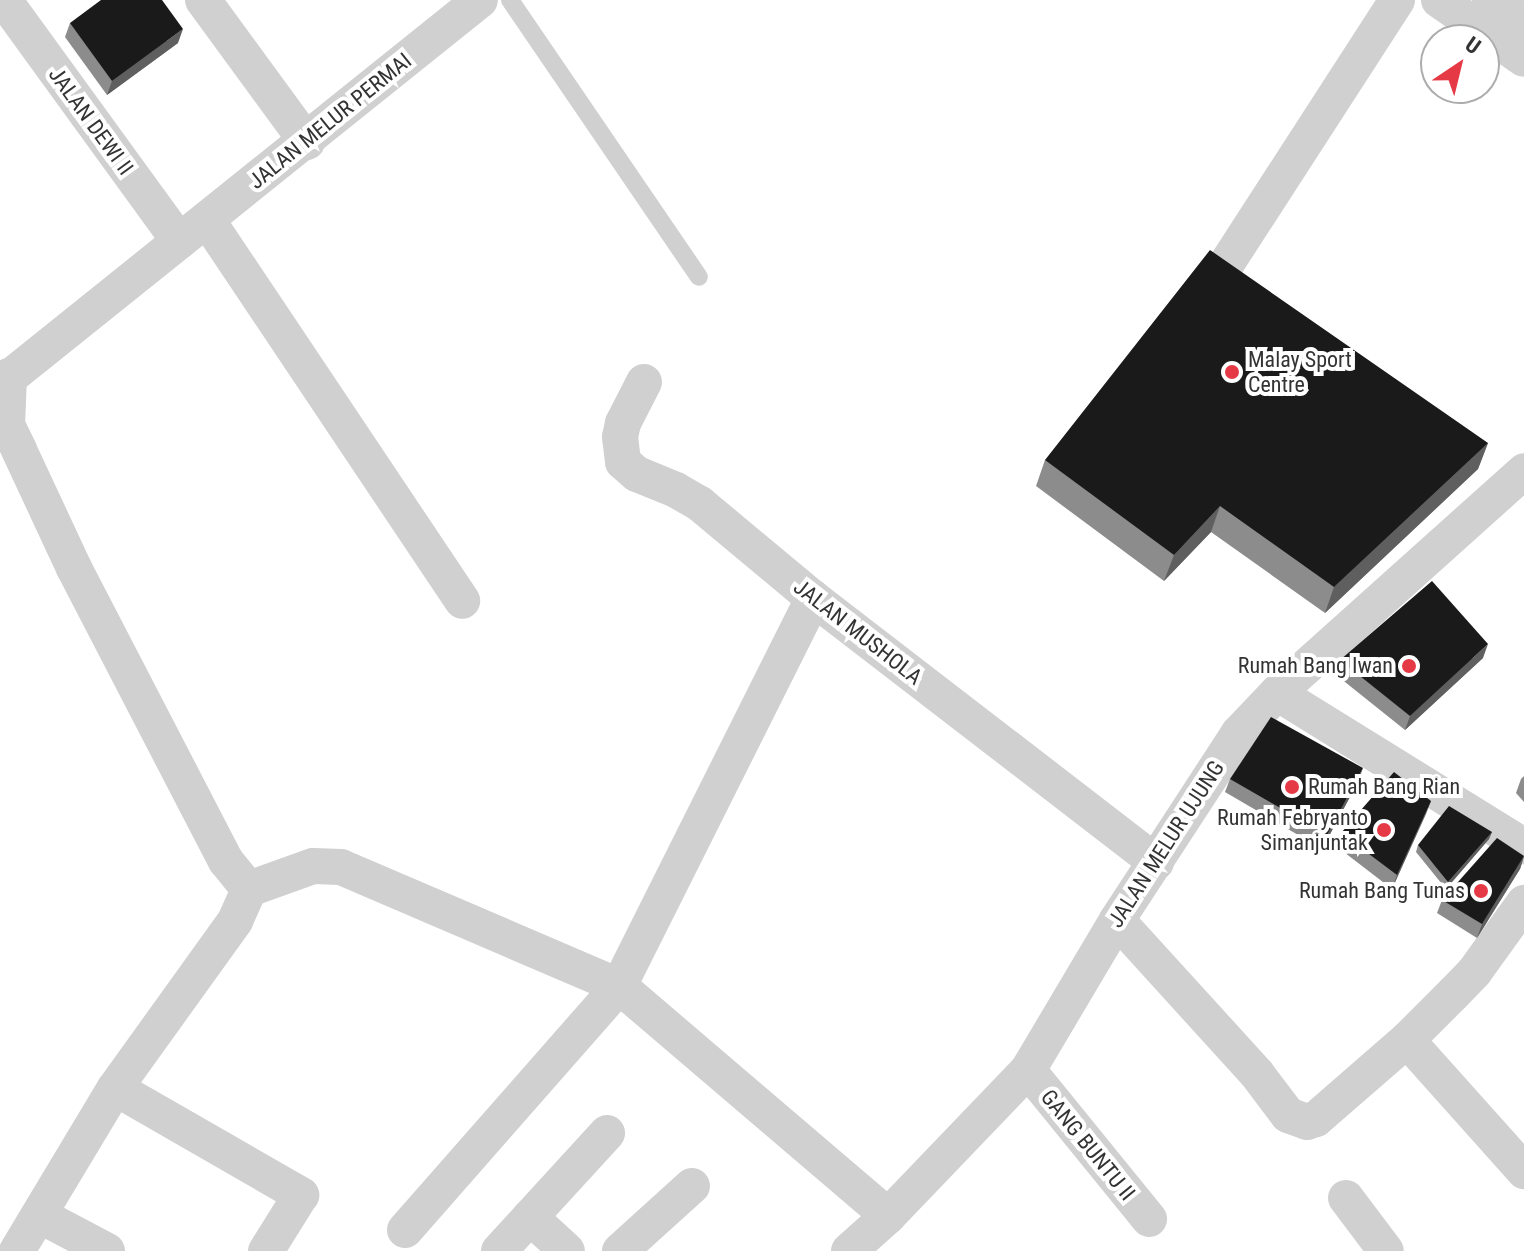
<!DOCTYPE html>
<html>
<head>
<meta charset="utf-8">
<style>
  body { margin:0 }
  #map { position:relative; width:1524px; height:1251px; overflow:hidden; background:#fff; font-family:"Roboto Condensed",sans-serif }
  div>[style] { position:absolute }
  .lane>* { height:18px; margin:-9px; padding:0 9px; transform-origin:9px; border-radius:9px; background:#d0d0d0 }
  .street>* { height:36px; margin:-18px; padding:0 18px; transform-origin:18px; border-radius:18px; background:#d0d0d0 }
  .wall>* { inset:0; background:#8c8c8c }
  .shaded-wall>* { inset:0; background:#5f5f5f }
  .building>* { inset:0; background:#1a1a1a }
  .dots>* { width:22px; height:22px; translate:-50% -50%; box-sizing:border-box; border:4px solid #fff; border-radius:50% }
  span { translate:-50% -50%; white-space:nowrap; text-align:center; line-height:1.15; -webkit-text-stroke:8px #fff; paint-order:stroke }
  .street-label { font-size:22px; color:#333 }
  .poi-label { font-size:22px; color:#333 }
  .left { translate:0 -50%; text-align:left }
  .right { translate:-100% -50%; text-align:right }
  .north { position:absolute; left:1420px; top:24px; width:80px; height:80px; box-sizing:border-box; background:#fff; border:2px solid #adadad; border-radius:50%; rotate:35deg; font-size:22px; font-weight:700; line-height:32px; text-align:center; color:#333 }
  .north::after { content:''; display:block; margin:auto; width:28px; height:36px; background:#e63946; clip-path:polygon(50% 0,100% 100%,50% 72%,0 100%) }
</style>
</head>
<body>
<div id="map">
  <div class="lane">
    <div style="left:510px;top:0;width:335px;rotate:55.7deg"></div>
  </div>
  <div class="street">
    <div style="left:4px;top:0;width:298px;rotate:54deg"></div>
    <div style="left:203px;top:0;width:176px;rotate:53.8deg"></div>
    <div style="left:1439px;top:0;width:103px;rotate:34.8deg"></div>
    <div style="left:1490px;top:0;width:40px;rotate:32.9deg"></div>
    <div style="left:208px;top:221px;width:457px;rotate:56.2deg"></div>
    <div style="left:1227px;top:263px;width:313px;rotate:-57.1deg"></div>
    <div style="left:9px;top:376px;width:49px;rotate:92.3deg"></div>
    <div style="left:7px;top:425px;width:28px;rotate:64deg"></div>
    <div style="left:19px;top:450px;width:130px;rotate:65deg"></div>
    <div style="left:74px;top:568px;width:330px;rotate:62.6deg"></div>
    <div style="left:226px;top:861px;width:36px;rotate:51deg"></div>
    <div style="left:249px;top:889px;width:68px;rotate:-19.8deg"></div>
    <div style="left:313px;top:866px;width:28px;rotate:2deg"></div>
    <div style="left:341px;top:867px;width:302px;rotate:23.2deg"></div>
    <div style="left:619px;top:986px;width:354px;rotate:40.5deg"></div>
    <div style="left:644px;top:382px;width:46px;rotate:117.1deg"></div>
    <div style="left:623px;top:423px;width:14px;rotate:102deg"></div>
    <div style="left:620px;top:437px;width:25px;rotate:83deg"></div>
    <div style="left:623px;top:462px;width:18px;rotate:41deg"></div>
    <div style="left:637px;top:474px;width:42px;rotate:22.3deg"></div>
    <div style="left:676px;top:490px;width:28px;rotate:30deg"></div>
    <div style="left:700px;top:504px;width:147px;rotate:39.8deg"></div>
    <div style="left:813px;top:598px;width:433px;rotate:37.6deg"></div>
    <div style="left:0;top:385px;width:615px;rotate:-38.73deg"></div>
    <div style="left:1277px;top:693px;width:291px;rotate:31.8deg"></div>
    <div style="left:1117px;top:920px;width:208px;rotate:47.7deg"></div>
    <div style="left:1257px;top:1074px;width:51px;rotate:52.9deg"></div>
    <div style="left:1288px;top:1115px;width:20px;rotate:20deg"></div>
    <div style="left:1307px;top:1122px;width:9px;rotate:-18deg"></div>
    <div style="left:1316px;top:1119px;width:121px;rotate:-41deg"></div>
    <div style="left:1407px;top:1040px;width:66px;rotate:-45deg"></div>
    <div style="left:1454px;top:993px;width:30px;rotate:-46deg"></div>
    <div style="left:1475px;top:971px;width:84px;rotate:-54.2deg"></div>
    <div style="left:1407px;top:1040px;width:176px;rotate:48.2deg"></div>
    <div style="left:1028px;top:1070px;width:192px;rotate:50.9deg"></div>
    <div style="left:115px;top:1088px;width:215px;rotate:29.9deg"></div>
    <div style="left:301px;top:1195px;width:66px;rotate:122deg"></div>
    <div style="left:1346px;top:1198px;width:66px;rotate:53deg"></div>
    <div style="left:39px;top:1215px;width:77px;rotate:27.9deg"></div>
    <div style="left:530px;top:1217px;width:50px;rotate:42.6deg"></div>
    <div style="left:405px;top:1230px;width:325px;rotate:-48.7deg"></div>
    <div style="left:619px;top:986px;width:434px;rotate:-63.4deg"></div>
    <div style="left:17px;top:1251px;width:190px;rotate:-59deg"></div>
    <div style="left:115px;top:1088px;width:206px;rotate:-54.3deg"></div>
    <div style="left:235px;top:921px;width:35px;rotate:-66deg"></div>
    <div style="left:499px;top:1251px;width:160px;rotate:-47.5deg"></div>
    <div style="left:620px;top:1251px;width:97px;rotate:-42.1deg"></div>
    <div style="left:849px;top:1251px;width:52px;rotate:-41.9deg"></div>
    <div style="left:888px;top:1216px;width:202px;rotate:-46.2deg"></div>
    <div style="left:1028px;top:1070px;width:174px;rotate:-59.3deg"></div>
    <div style="left:1117px;top:920px;width:223px;rotate:-56.9deg"></div>
    <div style="left:1239px;top:733px;width:55px;rotate:-46.5deg"></div>
    <div style="left:1277px;top:693px;width:332px;rotate:-41.9deg"></div>
  </div>
  <div class="wall">
    <div style="clip-path:polygon(70px 23px,178px 43px,107px 95px,65px 37px)"></div>
    <div style="clip-path:polygon(1488px 443px,1478px 469px,1325px 613px,1211px 532px,1164px 581px,1036px 486px,1045px 460px)"></div>
    <div style="clip-path:polygon(1483px 658px,1405px 730px,1335px 674px,1340px 660px)"></div>
    <div style="clip-path:polygon(1524px 776px,1524px 802px,1516px 793px,1521px 779px)"></div>
    <div style="clip-path:polygon(1230px 779px,1358px 782px,1322px 849px,1225px 792px)"></div>
    <div style="clip-path:polygon(1431px 801px,1392px 889px,1336px 846px,1341px 833px)"></div>
    <div style="clip-path:polygon(1492px 832px,1489px 839px,1446px 889px,1416px 852px,1418px 845px)"></div>
    <div style="clip-path:polygon(1524px 857px,1520px 869px,1477px 938px,1437px 913px,1442px 900px)"></div>
  </div>
  <div class="shaded-wall">
    <div style="clip-path:polygon(183px 29px,178px 43px,107px 95px,112px 81px)"></div>
    <div style="clip-path:polygon(1488px 443px,1478px 469px,1325px 613px,1334px 587px)"></div>
    <div style="clip-path:polygon(1220px 506px,1211px 532px,1164px 581px,1174px 555px)"></div>
    <div style="clip-path:polygon(1488px 644px,1483px 658px,1405px 730px,1410px 716px)"></div>
    <div style="clip-path:polygon(1363px 768px,1358px 782px,1322px 849px,1327px 835px)"></div>
    <div style="clip-path:polygon(1431px 801px,1426px 814px,1392px 889px,1397px 875px)"></div>
    <div style="clip-path:polygon(1492px 832px,1489px 839px,1446px 889px,1448px 882px)"></div>
    <div style="clip-path:polygon(1524px 856px,1520px 869px,1477px 938px,1482px 924px)"></div>
  </div>
  <div class="building">
    <div style="clip-path:polygon(101px 0,162px 0,183px 29px,112px 81px,70px 23px)"></div>
    <div style="clip-path:polygon(1210px 250px,1488px 443px,1334px 587px,1220px 506px,1174px 555px,1045px 460px)"></div>
    <div style="clip-path:polygon(1432px 581px,1488px 644px,1410px 716px,1340px 660px)"></div>
    <div style="clip-path:polygon(1271px 717px,1363px 768px,1327px 835px,1230px 779px)"></div>
    <div style="clip-path:polygon(1394px 772px,1431px 801px,1397px 875px,1341px 833px)"></div>
    <div style="clip-path:polygon(1449px 806px,1492px 832px,1448px 882px,1418px 845px)"></div>
    <div style="clip-path:polygon(1497px 838px,1524px 856px,1482px 924px,1442px 900px)"></div>
  </div>
  <div class="dots">
    <div style="left:1232px;top:372px;background:#e63946"></div>
    <div style="left:1409px;top:666px;background:#e63946"></div>
    <div style="left:1292px;top:787px;background:#e63946"></div>
    <div style="left:1384px;top:830px;background:#e63946"></div>
    <div style="left:1481px;top:891px;background:#e63946"></div>
  </div>
  <div class="street-label">
    <span style="left:91px;top:121px;rotate:54deg">JALAN DEWI II</span>
    <span style="left:330px;top:121px;rotate:-39deg">JALAN MELUR PERMAI</span>
    <span style="left:858px;top:632px;rotate:38deg">JALAN MUSHOLA</span>
    <span style="left:1166px;top:844px;rotate:-57deg">JALAN MELUR UJUNG</span>
    <span style="left:1088px;top:1145px;rotate:51deg">GANG BUNTU II</span>
  </div>
  <div class="poi-label">
    <span class="left" style="left:1248px;top:372px">Malay Sport<br>Centre</span>
    <span class="right" style="left:1393px;top:666px">Rumah Bang Iwan</span>
    <span class="left" style="left:1308px;top:787px">Rumah Bang Rian</span>
    <span class="right" style="left:1368px;top:830px">Rumah Febryanto<br>Simanjuntak</span>
    <span class="right" style="left:1465px;top:891px">Rumah Bang Tunas</span>
  </div>
  <div class="north">U</div>
</div>
</body>
</html>
